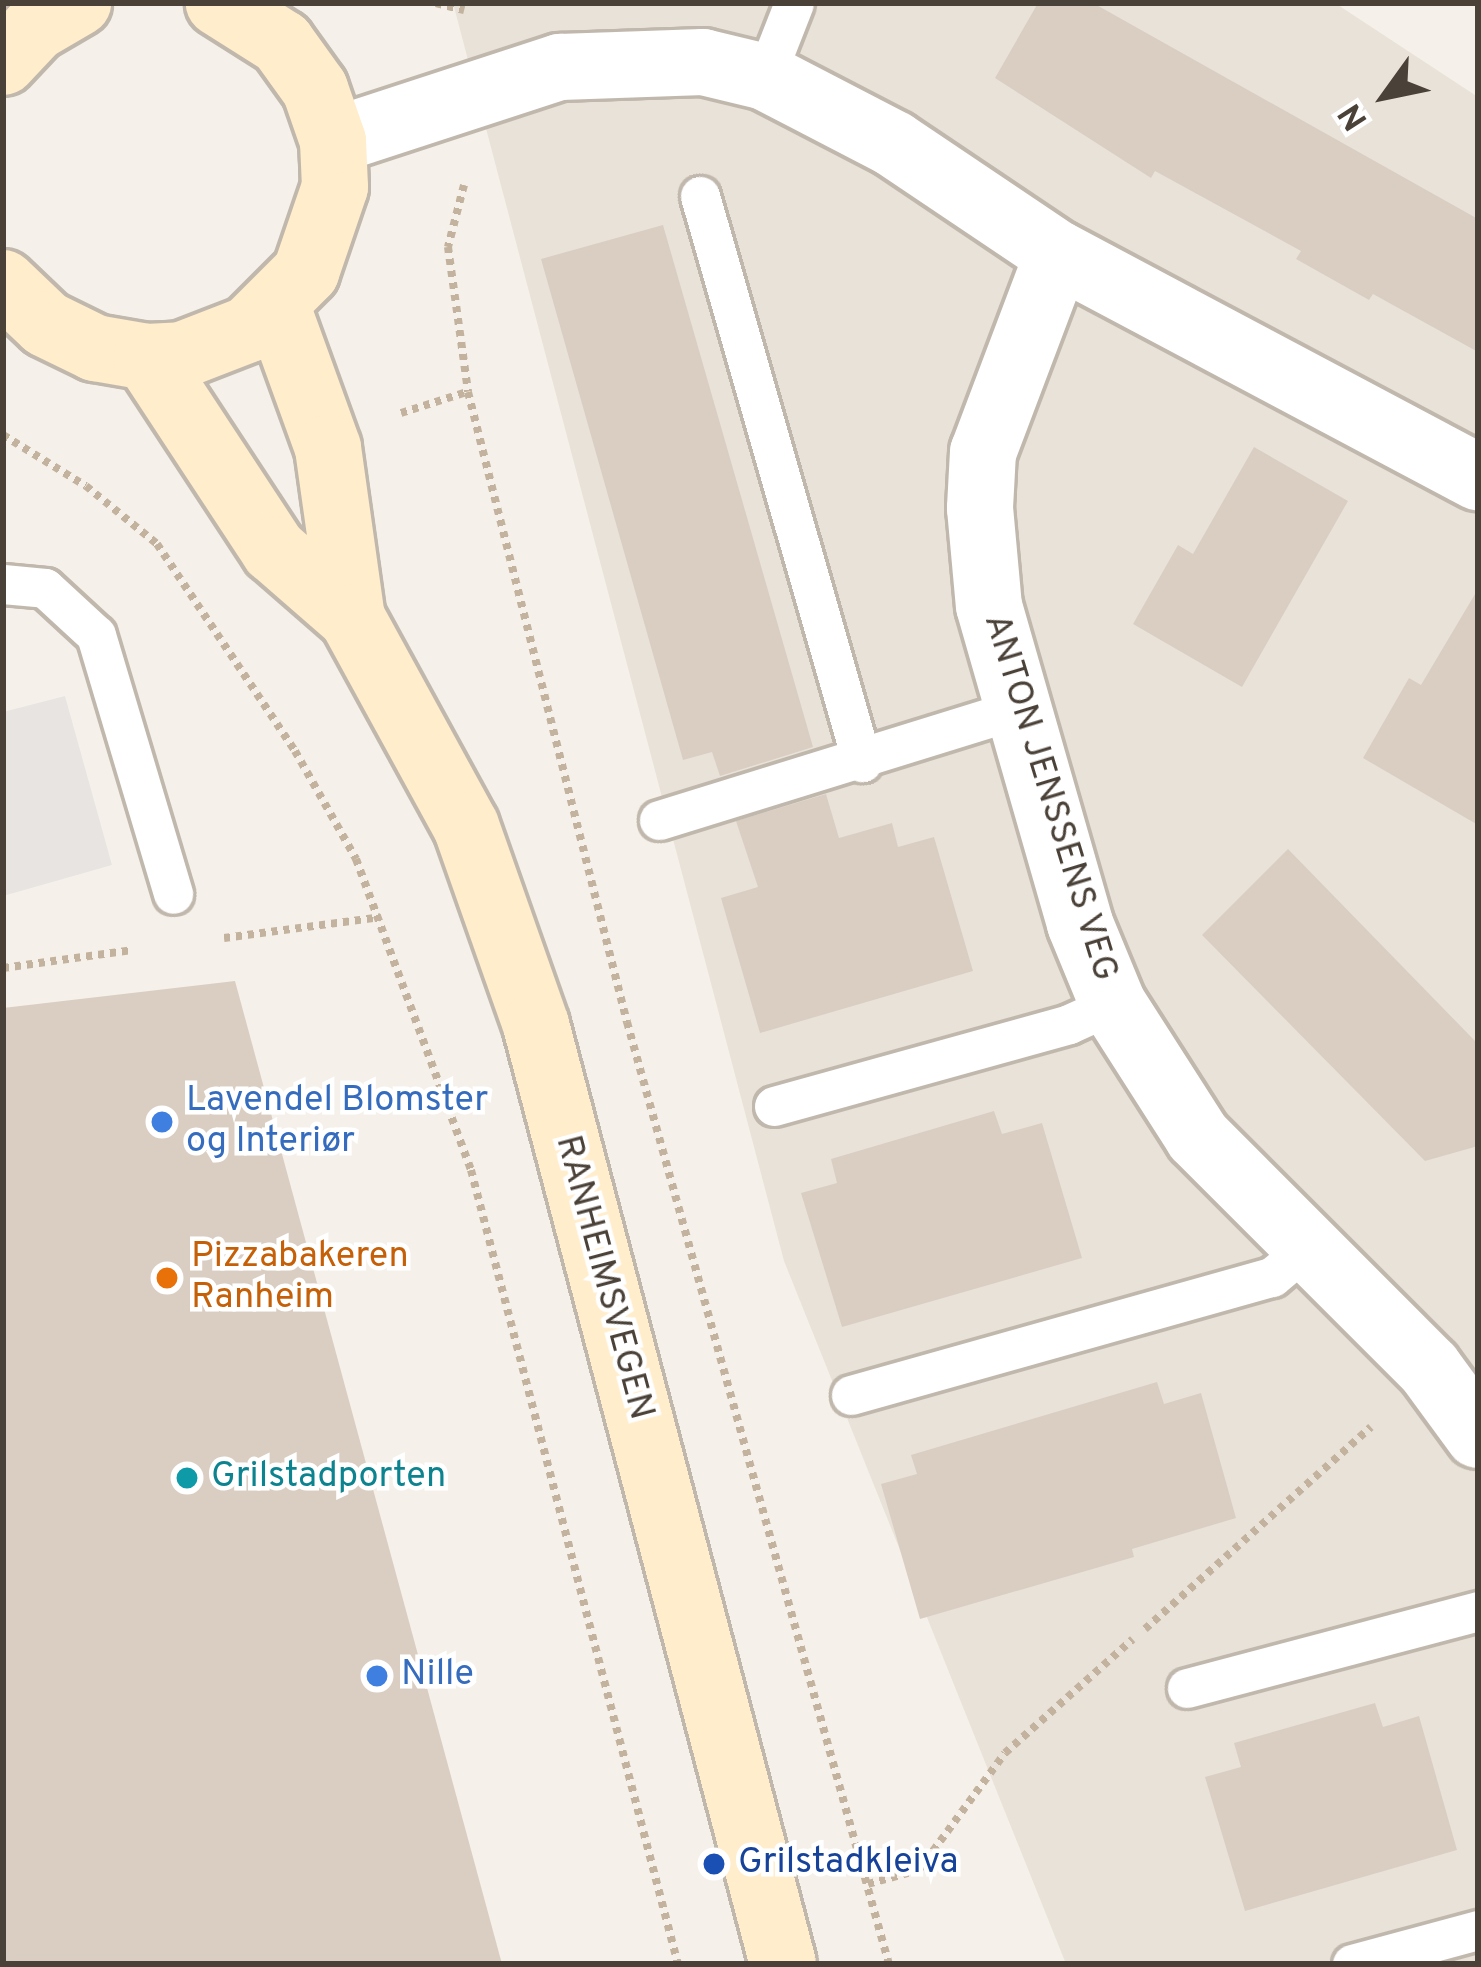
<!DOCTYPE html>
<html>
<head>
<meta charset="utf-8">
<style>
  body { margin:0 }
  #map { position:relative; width:1481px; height:1967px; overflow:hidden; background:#f5f1ea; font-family:Overpass,sans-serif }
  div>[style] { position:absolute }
  .residential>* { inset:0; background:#e9e2d8 }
  .parking>* { inset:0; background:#e7e4e2 }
  .building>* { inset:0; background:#dacec2 }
  .path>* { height:8px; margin-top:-4px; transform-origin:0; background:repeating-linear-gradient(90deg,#c3b29d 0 6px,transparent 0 12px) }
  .roads { filter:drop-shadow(3px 0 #c1b8ad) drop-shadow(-3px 0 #c1b8ad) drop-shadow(0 3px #c1b8ad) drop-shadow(0 -3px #c1b8ad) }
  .lane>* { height:39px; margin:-19.5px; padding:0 19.5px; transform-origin:19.5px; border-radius:19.5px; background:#fff }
  .street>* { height:66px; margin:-33px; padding:0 33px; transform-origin:33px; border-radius:33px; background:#fff }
  .secondary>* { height:66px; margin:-33px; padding:0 33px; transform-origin:33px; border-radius:33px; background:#ffedcb }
  .dots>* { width:33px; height:33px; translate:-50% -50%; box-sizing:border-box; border:6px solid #fff; border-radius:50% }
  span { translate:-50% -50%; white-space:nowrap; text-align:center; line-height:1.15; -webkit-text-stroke:9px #fff; paint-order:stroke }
  .street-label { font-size:36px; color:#4a4138 }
  .shop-label { font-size:36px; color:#366cbe }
  .left { translate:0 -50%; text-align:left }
  .food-label { font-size:36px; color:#c56008 }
  .culture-label { font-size:36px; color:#0d838f }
  .transit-label { font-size:36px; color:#164399 }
  .frame { position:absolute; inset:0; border:6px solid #4a4138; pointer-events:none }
  .north { position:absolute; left:1325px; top:36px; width:120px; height:120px; -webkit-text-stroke:9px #fff; paint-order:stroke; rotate:237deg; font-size:33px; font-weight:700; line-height:48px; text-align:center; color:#4a4138 }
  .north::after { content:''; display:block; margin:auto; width:42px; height:54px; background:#4a4138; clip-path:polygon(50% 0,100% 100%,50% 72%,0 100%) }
</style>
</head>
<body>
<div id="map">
  <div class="residential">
    <div style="clip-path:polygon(453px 3px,1335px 3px,1478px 97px,1478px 1964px,1066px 1964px,784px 1261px)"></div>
  </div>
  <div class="parking">
    <div style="clip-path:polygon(65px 696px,112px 865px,3px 896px,3px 712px)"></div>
  </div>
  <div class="building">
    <div style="clip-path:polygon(1038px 3px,1093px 3px,1478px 219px,1478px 352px,1373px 294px,1369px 300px,1296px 259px,1301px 251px,1155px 171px,1151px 178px,995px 78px)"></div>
    <div style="clip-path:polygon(663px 225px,813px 747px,720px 776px,712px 752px,683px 760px,541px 259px)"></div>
    <div style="clip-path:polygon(1254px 447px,1348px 501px,1242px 687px,1133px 624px,1178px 545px,1193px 554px)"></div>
    <div style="clip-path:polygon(1478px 589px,1478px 825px,1363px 758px,1409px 678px,1421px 685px)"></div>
    <div style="clip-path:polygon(826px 794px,839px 838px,892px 823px,898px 847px,934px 837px,973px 971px,760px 1033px,721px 898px,758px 887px,736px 821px)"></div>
    <div style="clip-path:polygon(1288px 849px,1478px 1044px,1478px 1146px,1425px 1161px,1202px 935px)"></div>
    <div style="clip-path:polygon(235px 981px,502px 1964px,3px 1964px,3px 1008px)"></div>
    <div style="clip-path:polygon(994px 1111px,1002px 1134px,1042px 1123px,1082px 1258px,842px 1327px,801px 1193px,837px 1183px,831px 1159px)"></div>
    <div style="clip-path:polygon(1157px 1382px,1164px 1404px,1201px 1393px,1236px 1518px,1132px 1549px,1134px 1557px,920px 1619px,881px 1484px,917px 1474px,911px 1455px)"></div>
    <div style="clip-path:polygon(1375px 1703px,1383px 1727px,1419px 1716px,1457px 1850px,1245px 1911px,1205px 1777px,1241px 1767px,1234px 1743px)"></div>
  </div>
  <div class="path">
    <div style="left:436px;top:3px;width:29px;rotate:14deg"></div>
    <div style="left:464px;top:185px;width:64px;rotate:104.5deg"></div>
    <div style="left:448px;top:247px;width:146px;rotate:82.1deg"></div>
    <div style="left:468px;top:392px;width:650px;rotate:75.84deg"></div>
    <div style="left:627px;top:1022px;width:978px;rotate:74.46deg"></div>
    <div style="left:401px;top:413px;width:69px;rotate:-17.7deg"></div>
    <div style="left:3px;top:435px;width:97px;rotate:31.6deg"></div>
    <div style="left:86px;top:486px;width:92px;rotate:39.2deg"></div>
    <div style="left:157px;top:544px;width:249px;rotate:56.3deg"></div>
    <div style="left:295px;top:751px;width:124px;rotate:60.5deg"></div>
    <div style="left:356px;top:859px;width:332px;rotate:69.7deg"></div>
    <div style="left:471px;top:1170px;width:821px;rotate:75.39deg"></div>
    <div style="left:224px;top:938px;width:158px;rotate:-7.6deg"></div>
    <div style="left:3px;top:968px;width:130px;rotate:-7.9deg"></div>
    <div style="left:1145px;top:1629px;width:303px;rotate:-41.8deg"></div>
    <div style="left:868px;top:1884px;width:53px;rotate:-15.4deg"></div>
    <div style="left:919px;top:1870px;width:145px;rotate:-53.7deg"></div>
    <div style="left:1005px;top:1753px;width:171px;rotate:-41.7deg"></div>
  </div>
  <div class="roads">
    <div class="lane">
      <div style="left:765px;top:77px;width:79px;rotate:-68.6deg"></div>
      <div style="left:700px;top:196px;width:589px;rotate:74.03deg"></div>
      <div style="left:3px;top:584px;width:42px;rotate:5.4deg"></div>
      <div style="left:45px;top:588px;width:69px;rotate:42.7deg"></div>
      <div style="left:96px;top:635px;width:270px;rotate:73.4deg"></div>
      <div style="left:659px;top:820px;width:373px;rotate:-17.2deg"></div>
      <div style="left:774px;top:1106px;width:306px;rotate:-15.5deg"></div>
      <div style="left:1069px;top:1024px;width:48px;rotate:-24.4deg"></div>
      <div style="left:851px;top:1395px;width:437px;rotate:-15.7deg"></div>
      <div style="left:1272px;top:1277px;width:48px;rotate:-40deg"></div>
      <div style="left:1187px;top:1688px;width:301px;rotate:-14.8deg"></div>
      <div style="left:1352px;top:1964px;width:131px;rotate:-15.1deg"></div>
    </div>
    <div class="street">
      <div style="left:333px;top:141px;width:239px;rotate:-18.1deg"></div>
      <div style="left:560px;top:67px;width:143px;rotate:-2deg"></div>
      <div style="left:703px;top:62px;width:64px;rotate:13.6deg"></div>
      <div style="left:765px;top:77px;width:145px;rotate:27.4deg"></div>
      <div style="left:894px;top:144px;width:197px;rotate:33.9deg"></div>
      <div style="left:1058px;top:254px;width:476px;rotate:28deg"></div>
      <div style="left:1058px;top:254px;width:212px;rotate:110.7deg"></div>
      <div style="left:983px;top:452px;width:56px;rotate:93.1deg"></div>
      <div style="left:980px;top:508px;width:98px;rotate:84.8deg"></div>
      <div style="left:989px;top:606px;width:331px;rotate:74deg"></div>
      <div style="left:1080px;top:924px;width:87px;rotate:67.6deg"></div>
      <div style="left:1113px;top:1004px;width:158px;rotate:57.4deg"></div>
      <div style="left:1198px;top:1137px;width:327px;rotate:45deg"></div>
      <div style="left:1429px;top:1368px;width:83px;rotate:53.8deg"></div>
    </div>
    <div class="secondary">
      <div style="left:3px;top:62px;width:47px;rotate:-46.7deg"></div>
      <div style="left:35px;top:28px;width:50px;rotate:-30.2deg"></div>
      <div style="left:3px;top:283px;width:59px;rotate:43.6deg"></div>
      <div style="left:46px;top:324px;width:55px;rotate:26.1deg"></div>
      <div style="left:95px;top:348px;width:53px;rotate:9.8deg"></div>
      <div style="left:147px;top:357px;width:35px;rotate:-3deg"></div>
      <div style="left:182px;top:355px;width:72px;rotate:-21.2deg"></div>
      <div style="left:249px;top:329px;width:81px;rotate:-45deg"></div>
      <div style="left:306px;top:272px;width:90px;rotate:-71.2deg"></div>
      <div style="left:335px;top:187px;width:46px;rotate:-92.5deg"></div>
      <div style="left:333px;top:141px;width:55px;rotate:-109.1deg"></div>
      <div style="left:315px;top:89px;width:57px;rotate:-125.7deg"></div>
      <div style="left:282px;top:43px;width:75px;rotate:-147.6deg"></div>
      <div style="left:277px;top:307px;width:150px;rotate:70.1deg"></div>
      <div style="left:328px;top:448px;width:172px;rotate:82deg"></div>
      <div style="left:147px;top:357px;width:231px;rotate:56.7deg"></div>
      <div style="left:274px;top:550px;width:103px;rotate:41.1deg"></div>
      <div style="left:352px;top:618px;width:237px;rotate:61.3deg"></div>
      <div style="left:466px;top:826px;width:211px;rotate:70.6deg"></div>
      <div style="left:536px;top:1025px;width:971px;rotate:75.26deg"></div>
    </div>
  </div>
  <div class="dots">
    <div style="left:162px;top:1122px;background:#3f7fe0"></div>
    <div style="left:167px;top:1278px;background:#e8710a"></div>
    <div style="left:187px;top:1478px;background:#0f9aa8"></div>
    <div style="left:377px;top:1676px;background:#3f7fe0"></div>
    <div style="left:714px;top:1864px;background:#1a4fb4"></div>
  </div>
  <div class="street-label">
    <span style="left:1049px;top:798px;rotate:73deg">ANTON JENSSENS VEG</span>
    <span style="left:603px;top:1278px;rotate:75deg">RANHEIMSVEGEN</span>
  </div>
  <div class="shop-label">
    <span class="left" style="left:186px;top:1122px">Lavendel Blomster<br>og Interiør</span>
    <span class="left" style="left:401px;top:1676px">Nille</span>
  </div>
  <div class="food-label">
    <span class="left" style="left:191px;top:1278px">Pizzabakeren<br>Ranheim</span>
  </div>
  <div class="culture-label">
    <span class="left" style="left:211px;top:1478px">Grilstadporten</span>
  </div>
  <div class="transit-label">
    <span class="left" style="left:738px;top:1864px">Grilstadkleiva</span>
  </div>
  <div class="frame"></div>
  <div class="north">N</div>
</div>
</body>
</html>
